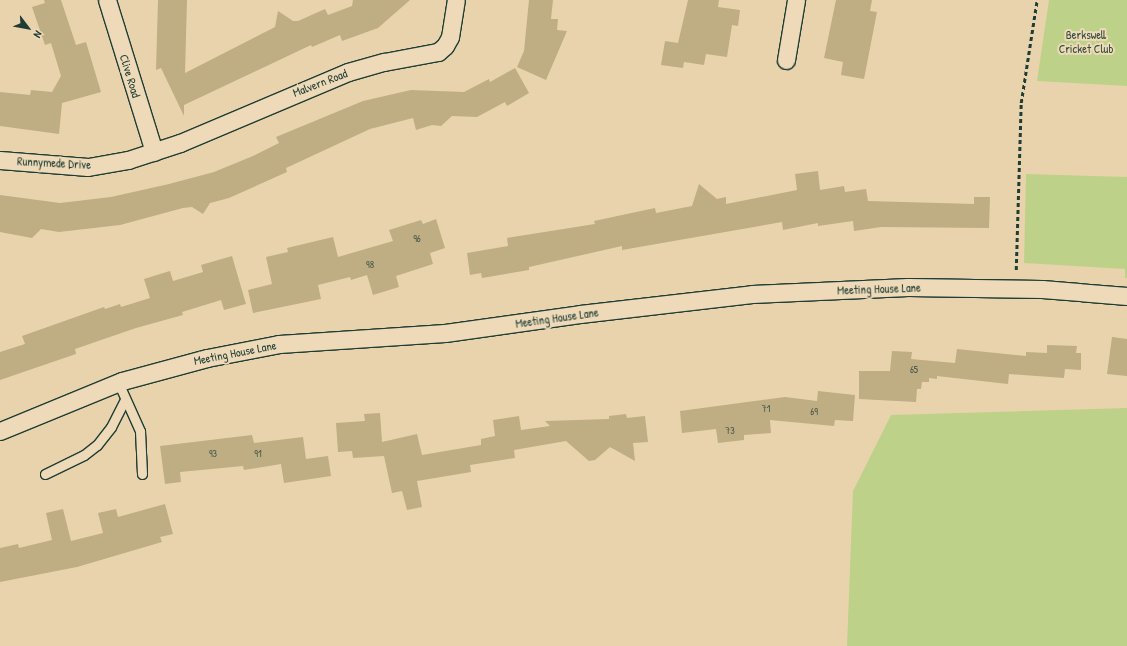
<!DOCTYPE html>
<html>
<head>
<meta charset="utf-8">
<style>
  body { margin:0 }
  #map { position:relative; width:1127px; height:646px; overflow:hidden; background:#e9d3ad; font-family:"Patrick Hand",sans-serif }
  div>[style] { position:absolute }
  .green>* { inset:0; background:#bdd288 }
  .building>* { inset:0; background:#bfad83 }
  .path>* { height:2.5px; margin-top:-1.25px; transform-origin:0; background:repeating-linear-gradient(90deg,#1f3d34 0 4px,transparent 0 7px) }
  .roads { filter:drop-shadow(1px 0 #1f3d34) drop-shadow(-1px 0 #1f3d34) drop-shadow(0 1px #1f3d34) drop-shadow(0 -1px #1f3d34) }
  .lane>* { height:9px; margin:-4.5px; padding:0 4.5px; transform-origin:4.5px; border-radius:4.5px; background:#eedab8 }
  .street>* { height:17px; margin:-8.5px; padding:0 8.5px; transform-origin:8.5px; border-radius:8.5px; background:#eedab8 }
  span { translate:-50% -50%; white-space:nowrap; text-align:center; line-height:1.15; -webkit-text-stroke:4px #eedab8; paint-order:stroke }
  .number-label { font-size:10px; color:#475948 }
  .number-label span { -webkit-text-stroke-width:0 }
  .park-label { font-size:12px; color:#2f4c3c }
  .street-label { font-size:12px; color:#1f3d34 }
  .north { position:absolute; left:8px; top:8px; width:40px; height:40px; -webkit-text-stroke:3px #eedab8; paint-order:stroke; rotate:122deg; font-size:11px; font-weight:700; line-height:16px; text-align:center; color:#1f3d34 }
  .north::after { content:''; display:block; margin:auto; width:14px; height:18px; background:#1f3d34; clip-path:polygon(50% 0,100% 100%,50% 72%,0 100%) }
</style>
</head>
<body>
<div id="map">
  <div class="green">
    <div style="clip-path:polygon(1049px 0,1127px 0,1127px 86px,1037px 81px)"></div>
    <div style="clip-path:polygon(1026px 174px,1127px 177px,1127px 278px,1125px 278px,1125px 269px,1024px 263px)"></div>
    <div style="clip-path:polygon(1127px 408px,1127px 646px,847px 646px,853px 491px,891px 415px)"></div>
  </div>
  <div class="building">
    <div style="clip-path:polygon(44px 0,61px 0,76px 45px,86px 42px,101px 92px,62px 103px,59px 134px,0 126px,0 92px,30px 95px,31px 90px,52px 92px,61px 76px,51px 43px,45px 45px,32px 7px,45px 3px)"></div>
    <div style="clip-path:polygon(158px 0,187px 0,185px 73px,275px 27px,278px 11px,293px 21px,298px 21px,325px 9px,328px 15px,352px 6px,353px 0,410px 0,378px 28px,342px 41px,340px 35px,312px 47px,311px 45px,184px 105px,184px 116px,161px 68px,156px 70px)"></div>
    <div style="clip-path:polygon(529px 0,553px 0,551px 19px,558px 19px,557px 30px,567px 31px,546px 80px,517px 67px,524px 51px)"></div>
    <div style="clip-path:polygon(688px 0,719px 0,718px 7px,740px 10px,738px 26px,732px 25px,727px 57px,706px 54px,704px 65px,684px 62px,683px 68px,661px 65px,665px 41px,678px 43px)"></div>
    <div style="clip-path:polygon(836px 0,872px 0,870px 11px,877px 12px,864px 79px,841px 75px,843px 62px,824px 58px)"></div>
    <div style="clip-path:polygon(515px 68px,529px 93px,507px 106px,505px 102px,477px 117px,452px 116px,441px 126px,432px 125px,416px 130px,413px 118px,370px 129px,286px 168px,287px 172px,229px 198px,210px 203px,203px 214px,192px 207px,183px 208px,120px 225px,59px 232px,41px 229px,32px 238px,0 232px,0 195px,60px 203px,111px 197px,169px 184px,214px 172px,253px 156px,279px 143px,276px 137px,363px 101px,411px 90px,464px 92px,489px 79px,490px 82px)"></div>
    <div style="clip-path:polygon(818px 171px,820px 190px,844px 186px,845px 192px,866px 189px,868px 201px,974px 204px,974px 197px,990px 197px,989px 228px,881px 227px,854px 231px,853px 221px,818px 226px,818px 223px,783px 230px,782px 222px,622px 250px,622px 246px,529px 267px,529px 270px,482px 278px,481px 273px,470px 275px,467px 253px,508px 246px,507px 238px,595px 224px,594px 221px,655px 208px,656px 213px,692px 206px,699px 184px,717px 199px,726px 197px,726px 204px,797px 190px,795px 174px)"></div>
    <div style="clip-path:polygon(436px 219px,445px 248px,430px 253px,433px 264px,396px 276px,399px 287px,373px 295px,367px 275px,351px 280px,350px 277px,318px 285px,321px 299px,253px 313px,248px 290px,272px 284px,266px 257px,288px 252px,287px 248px,333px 237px,338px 257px,393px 241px,389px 230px,421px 220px,423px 224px)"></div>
    <div style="clip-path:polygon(232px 256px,246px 304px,224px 310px,221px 300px,182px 312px,183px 315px,136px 328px,75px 349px,76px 354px,0 380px,0 352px,25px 344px,22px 336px,104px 307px,105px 309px,120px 304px,121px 307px,150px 298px,144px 279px,170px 271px,173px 281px,203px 272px,201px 265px)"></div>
    <div style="clip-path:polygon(1112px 337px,1127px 339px,1127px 376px,1107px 374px)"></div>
    <div style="clip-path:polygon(1047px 345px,1077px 346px,1076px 353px,1081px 353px,1081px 370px,1065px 369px,1064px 378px,1009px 374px,1008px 384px,937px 376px,937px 379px,929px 378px,929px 382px,922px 382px,921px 389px,917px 389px,916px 402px,859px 399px,859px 371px,890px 371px,892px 351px,912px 352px,911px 359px,955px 363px,957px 349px,1026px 356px,1026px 352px,1047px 353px)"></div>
    <div style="clip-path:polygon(818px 391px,855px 395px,853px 421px,835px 420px,834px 426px,770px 420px,771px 433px,744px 435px,744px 440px,718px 443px,716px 429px,682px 433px,680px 411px,785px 397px,817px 401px)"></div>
    <div style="clip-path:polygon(380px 413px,382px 442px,417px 434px,422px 455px,481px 445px,481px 439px,495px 436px,493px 420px,519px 416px,521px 430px,550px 426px,545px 421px,609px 419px,609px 416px,626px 414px,627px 418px,645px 416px,648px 442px,633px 443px,635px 461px,610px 447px,595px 460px,589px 461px,566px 441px,514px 450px,515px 458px,470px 465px,471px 472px,417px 481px,422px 507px,407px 510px,402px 491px,392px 493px,384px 456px,353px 458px,352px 451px,338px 452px,336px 423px,365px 421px,364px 414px)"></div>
    <div style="clip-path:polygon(252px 435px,254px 443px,303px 437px,306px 459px,328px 456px,331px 476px,284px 483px,281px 464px,244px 470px,243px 466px,180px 472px,181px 482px,165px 484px,160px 446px)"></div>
    <div style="clip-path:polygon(165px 504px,173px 534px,160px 537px,162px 542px,77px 567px,0 582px,0 548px,18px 544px,19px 548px,52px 540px,46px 513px,63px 509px,71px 541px,103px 533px,98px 513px,116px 509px,118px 517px)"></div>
  </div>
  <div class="path">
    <div style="left:1016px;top:270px;width:167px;rotate:-88.3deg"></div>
    <div style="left:1021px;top:103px;width:104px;rotate:-81.2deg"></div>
  </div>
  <div class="roads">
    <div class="lane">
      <div style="left:118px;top:382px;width:54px;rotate:65.8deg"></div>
      <div style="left:140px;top:431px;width:43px;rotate:87.3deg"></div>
      <div style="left:45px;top:474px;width:43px;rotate:-26deg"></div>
      <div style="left:84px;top:455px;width:16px;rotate:-38deg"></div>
      <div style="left:97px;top:445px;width:23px;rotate:-52deg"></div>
      <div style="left:111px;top:427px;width:30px;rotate:-63deg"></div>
    </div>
    <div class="street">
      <div style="left:107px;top:0;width:159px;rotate:72.8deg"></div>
      <div style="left:786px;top:60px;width:61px;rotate:-80.5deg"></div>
      <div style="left:0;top:160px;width:88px;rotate:4.5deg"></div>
      <div style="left:88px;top:167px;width:41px;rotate:-9.9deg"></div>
      <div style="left:128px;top:160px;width:55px;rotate:-18.1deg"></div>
      <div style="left:180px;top:143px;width:182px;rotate:-22.9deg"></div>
      <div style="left:348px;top:72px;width:37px;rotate:-16deg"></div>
      <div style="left:384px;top:62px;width:55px;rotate:-10.5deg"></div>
      <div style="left:438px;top:52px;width:9px;rotate:-41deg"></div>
      <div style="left:445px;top:46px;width:10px;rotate:-61deg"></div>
      <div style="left:450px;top:37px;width:37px;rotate:-81deg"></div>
      <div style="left:0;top:431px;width:132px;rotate:-22.3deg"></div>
      <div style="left:122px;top:381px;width:88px;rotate:-15.1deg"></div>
      <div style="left:207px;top:358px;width:73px;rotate:-11deg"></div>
      <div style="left:279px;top:344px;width:166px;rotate:-3.8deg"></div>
      <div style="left:445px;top:333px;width:136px;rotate:-8deg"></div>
      <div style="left:580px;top:314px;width:173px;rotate:-6.6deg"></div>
      <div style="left:752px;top:294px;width:156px;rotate:-2.6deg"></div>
      <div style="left:908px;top:287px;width:134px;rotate:0.9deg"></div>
      <div style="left:1042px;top:289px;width:85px;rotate:4.7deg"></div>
    </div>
  </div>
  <div class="number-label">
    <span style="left:417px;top:239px">96</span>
    <span style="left:370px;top:265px">98</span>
    <span style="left:914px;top:370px">65</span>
    <span style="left:766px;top:409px">71</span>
    <span style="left:814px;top:412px">69</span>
    <span style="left:730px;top:431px">73</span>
    <span style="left:213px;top:454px">93</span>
    <span style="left:258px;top:454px">91</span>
  </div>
  <div class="park-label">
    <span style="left:1086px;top:42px">Berkswell<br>Cricket Club</span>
  </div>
  <div class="street-label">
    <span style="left:130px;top:76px;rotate:73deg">Clive Road</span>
    <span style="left:320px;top:83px;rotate:-21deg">Malvern Road</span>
    <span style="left:54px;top:163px;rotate:3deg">Runnymede Drive</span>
    <span style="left:879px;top:289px;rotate:-2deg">Meeting House Lane</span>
    <span style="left:557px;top:318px;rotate:-8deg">Meeting House Lane</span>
    <span style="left:235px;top:353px;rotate:-11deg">Meeting House Lane</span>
  </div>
  <div class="north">N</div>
</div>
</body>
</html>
